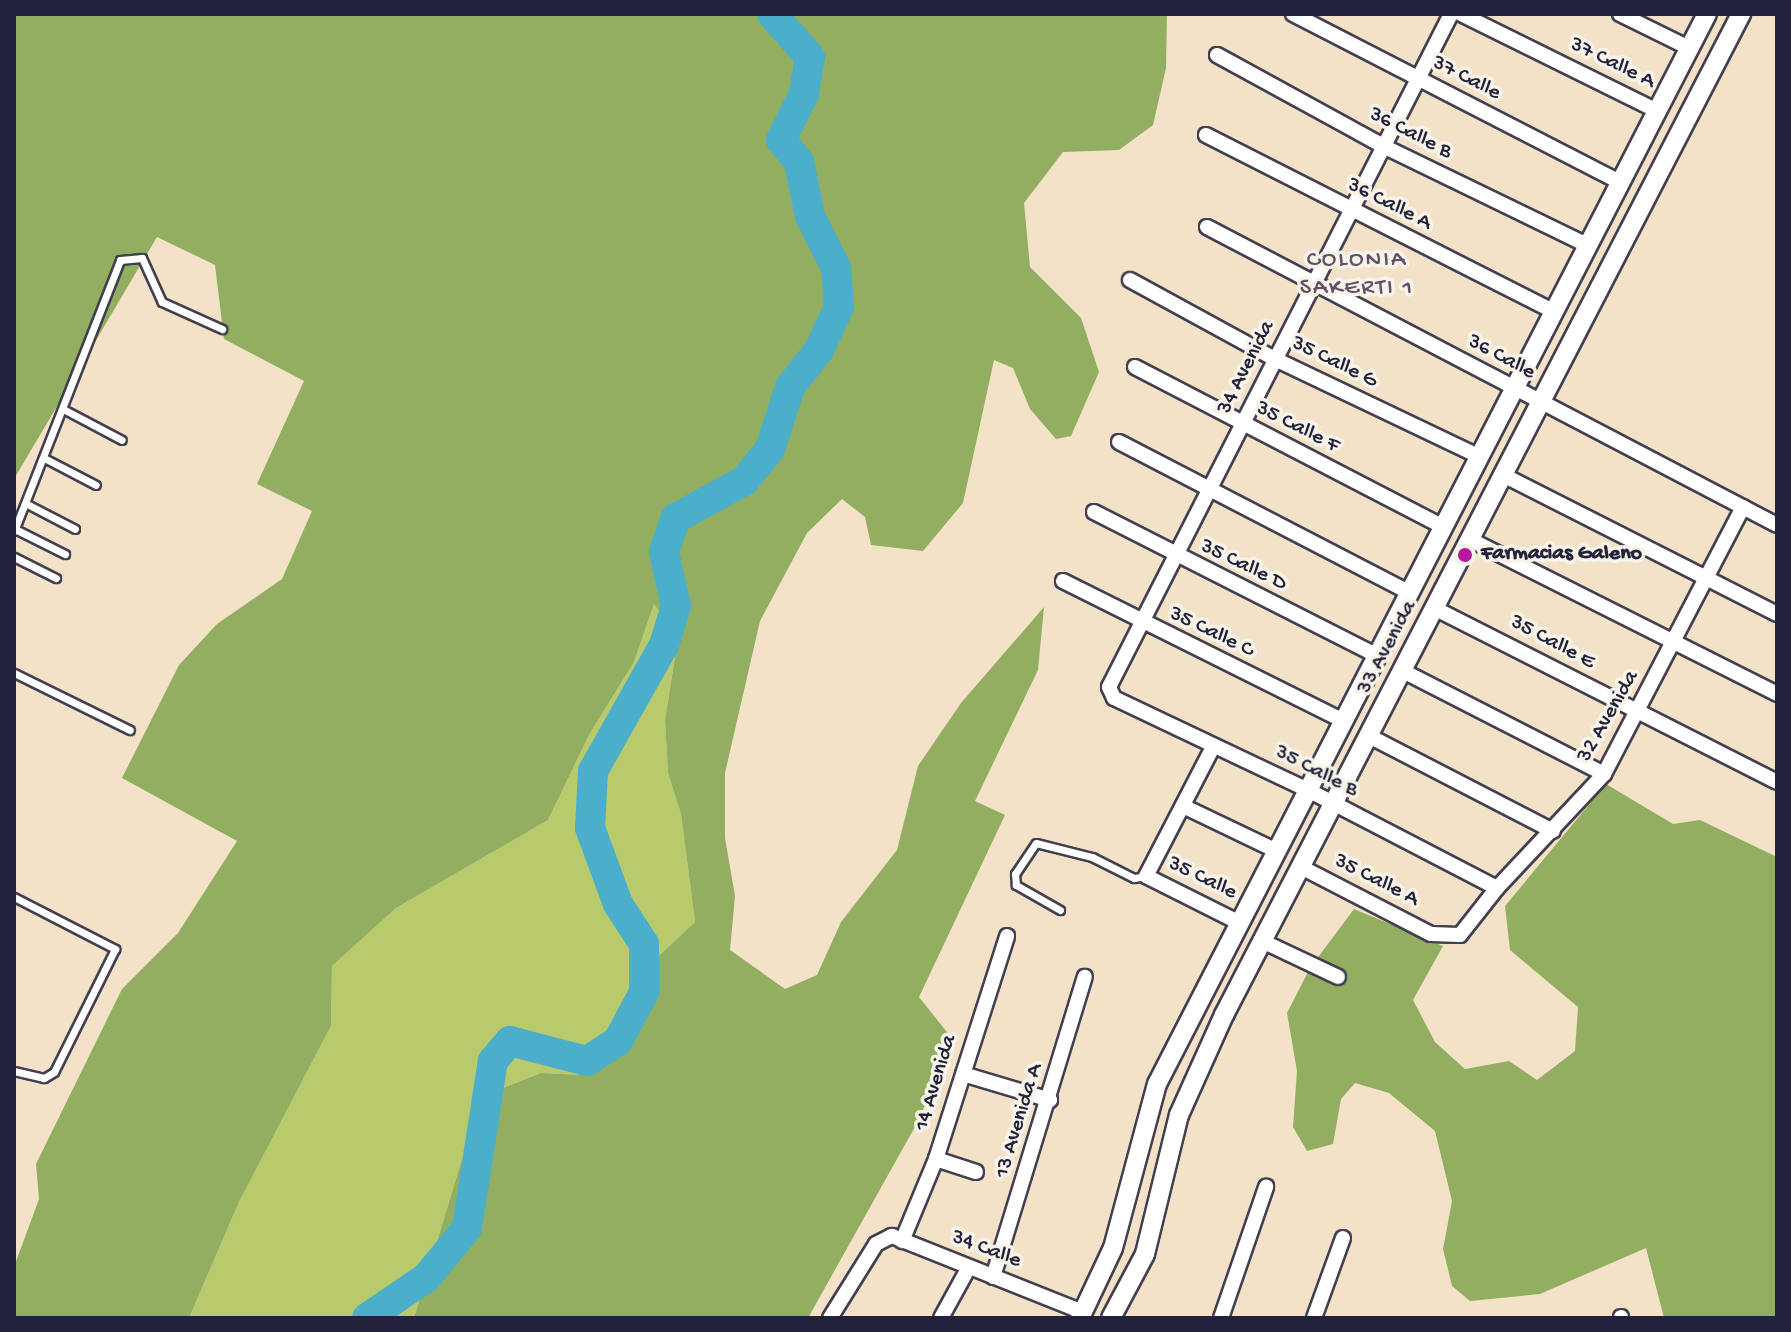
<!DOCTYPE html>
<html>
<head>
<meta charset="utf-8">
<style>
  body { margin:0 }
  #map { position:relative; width:1791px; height:1332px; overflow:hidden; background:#f4e2c8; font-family:"Gochi Hand",sans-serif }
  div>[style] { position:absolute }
  .green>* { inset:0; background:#b9ca6d }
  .forest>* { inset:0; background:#92ae60 }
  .river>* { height:30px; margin:-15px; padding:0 15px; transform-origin:15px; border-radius:15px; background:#4baeca }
  .roads { filter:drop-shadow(2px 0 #423f50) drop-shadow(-2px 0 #423f50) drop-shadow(0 2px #423f50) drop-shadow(0 -2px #423f50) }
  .service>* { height:7px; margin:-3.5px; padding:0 3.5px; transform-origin:3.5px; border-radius:3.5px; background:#fff }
  .minor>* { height:14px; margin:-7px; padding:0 7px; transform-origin:7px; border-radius:7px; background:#fff }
  .tertiary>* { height:18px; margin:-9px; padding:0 9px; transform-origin:9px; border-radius:9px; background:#fff }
  .dots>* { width:22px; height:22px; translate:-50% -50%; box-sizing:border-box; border:4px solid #f7f3e8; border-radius:50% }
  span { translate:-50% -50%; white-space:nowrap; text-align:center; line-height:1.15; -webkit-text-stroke:7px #f7f3e8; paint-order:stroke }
  .street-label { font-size:22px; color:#22223b }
  .poi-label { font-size:22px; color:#22223b; font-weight:700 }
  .left { translate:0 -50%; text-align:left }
  .neighbourhood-label { font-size:24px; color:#625066; letter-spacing:2px }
  .frame { position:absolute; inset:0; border:16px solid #22223b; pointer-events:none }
</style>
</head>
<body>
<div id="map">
  <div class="green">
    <div style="clip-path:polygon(654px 604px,678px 638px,665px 720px,668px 773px,681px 814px,695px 922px,637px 976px,624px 1034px,584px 1075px,541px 1073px,498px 1090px,471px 1129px,414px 1318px,189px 1318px,239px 1202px,331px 1026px,332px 966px,396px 908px,548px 820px,589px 735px,634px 662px)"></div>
  </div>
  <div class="forest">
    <div style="clip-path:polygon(14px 14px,1167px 14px,1166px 68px,1153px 125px,1119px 150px,1063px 152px,1024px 203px,1030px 267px,1081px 318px,1099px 372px,1071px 436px,1056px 439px,1030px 409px,1013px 368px,994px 360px,963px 503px,923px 551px,871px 545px,865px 517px,842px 499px,807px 533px,760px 621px,725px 773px,725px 838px,735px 896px,730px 950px,785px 989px,817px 975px,841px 922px,897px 850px,918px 766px,961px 703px,1044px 607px,1038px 670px,975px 801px,1005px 815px,919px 997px,954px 1041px,916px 1125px,808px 1318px,414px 1318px,471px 1129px,498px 1090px,541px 1073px,584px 1075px,624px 1034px,637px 976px,695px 922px,681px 814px,668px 773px,665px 720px,678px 638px,654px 604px,634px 662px,589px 735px,548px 820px,396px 908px,332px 966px,331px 1026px,239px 1202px,189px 1318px,14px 1318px,14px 1267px,39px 1199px,36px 1164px,122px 989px,178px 933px,237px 841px,122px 778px,179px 665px,217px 624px,282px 579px,312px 511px,257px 484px,304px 381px,224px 339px,215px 265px,157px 237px,14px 479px)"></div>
    <div style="clip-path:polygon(1606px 784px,1673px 824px,1700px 820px,1777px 857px,1777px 1318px,1664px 1318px,1646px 1248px,1540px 1294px,1470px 1301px,1452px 1286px,1443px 1249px,1452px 1201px,1435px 1131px,1389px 1093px,1355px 1083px,1341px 1099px,1333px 1144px,1307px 1151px,1293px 1127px,1297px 1071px,1287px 1013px,1310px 968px,1354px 909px,1443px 946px,1413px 1000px,1435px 1042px,1465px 1069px,1509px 1061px,1537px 1080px,1575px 1051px,1578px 1007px,1510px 950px,1505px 906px)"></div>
  </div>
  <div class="river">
    <div style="left:367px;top:1318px;width:73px;rotate:-34.3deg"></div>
    <div style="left:427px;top:1277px;width:63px;rotate:-50.8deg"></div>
    <div style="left:467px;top:1228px;width:169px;rotate:-81.2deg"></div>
    <div style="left:493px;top:1061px;width:26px;rotate:-50deg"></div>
    <div style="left:510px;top:1041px;width:80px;rotate:14.6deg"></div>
    <div style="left:587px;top:1061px;width:37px;rotate:-33deg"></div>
    <div style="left:618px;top:1041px;width:55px;rotate:-62deg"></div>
    <div style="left:644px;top:992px;width:48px;rotate:-90deg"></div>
    <div style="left:644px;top:944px;width:48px;rotate:-123deg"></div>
    <div style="left:618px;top:904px;width:81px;rotate:-110.2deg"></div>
    <div style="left:590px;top:828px;width:57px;rotate:-87deg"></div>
    <div style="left:593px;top:771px;width:145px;rotate:-60.6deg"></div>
    <div style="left:664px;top:645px;width:41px;rotate:-72.9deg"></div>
    <div style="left:676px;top:606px;width:55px;rotate:-102.5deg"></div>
    <div style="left:664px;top:552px;width:36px;rotate:-71deg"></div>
    <div style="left:676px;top:518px;width:77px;rotate:-28.6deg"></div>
    <div style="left:744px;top:481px;width:41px;rotate:-50.9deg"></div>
    <div style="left:770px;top:449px;width:65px;rotate:-72.1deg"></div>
    <div style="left:790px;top:387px;width:47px;rotate:-51.9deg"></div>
    <div style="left:819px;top:350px;width:47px;rotate:-65.1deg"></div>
    <div style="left:839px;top:307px;width:39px;rotate:-94deg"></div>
    <div style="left:836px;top:268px;width:58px;rotate:-116.6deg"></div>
    <div style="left:810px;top:216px;width:55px;rotate:-101.5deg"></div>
    <div style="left:799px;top:162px;width:28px;rotate:-129deg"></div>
    <div style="left:781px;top:140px;width:51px;rotate:-63.4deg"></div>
    <div style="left:804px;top:94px;width:37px;rotate:-81deg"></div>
    <div style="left:810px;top:57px;width:57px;rotate:-131.5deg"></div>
  </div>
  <div class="roads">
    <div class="service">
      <div style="left:65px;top:410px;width:64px;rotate:27.8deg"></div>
      <div style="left:46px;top:459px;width:56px;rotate:27.5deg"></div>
      <div style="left:27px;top:504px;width:54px;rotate:27.5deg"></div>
      <div style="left:15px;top:529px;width:56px;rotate:26.6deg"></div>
      <div style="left:14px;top:531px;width:291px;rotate:-68.6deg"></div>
      <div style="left:120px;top:260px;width:22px;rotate:-5deg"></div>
      <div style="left:142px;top:258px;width:48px;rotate:65.6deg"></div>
      <div style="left:162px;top:302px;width:66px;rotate:24.2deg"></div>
      <div style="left:14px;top:557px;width:47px;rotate:26.6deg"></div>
      <div style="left:14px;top:673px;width:129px;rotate:26.2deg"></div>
      <div style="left:14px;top:897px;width:114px;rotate:27.2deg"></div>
      <div style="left:115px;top:949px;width:137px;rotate:116.4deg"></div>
      <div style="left:54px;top:1072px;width:12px;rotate:149deg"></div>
      <div style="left:44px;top:1078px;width:31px;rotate:-167deg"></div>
      <div style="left:1060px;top:910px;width:51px;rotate:-150.4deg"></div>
      <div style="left:1016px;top:885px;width:11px;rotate:-95deg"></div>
      <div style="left:1015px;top:874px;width:37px;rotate:-56deg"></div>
      <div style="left:1036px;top:843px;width:58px;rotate:14deg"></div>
      <div style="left:1092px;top:857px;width:47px;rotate:26.6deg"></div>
      <div style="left:1134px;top:878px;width:12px;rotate:-9deg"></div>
    </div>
    <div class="minor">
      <div style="left:1293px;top:14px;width:368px;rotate:27.2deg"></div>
      <div style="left:1451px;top:14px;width:755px;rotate:116.94deg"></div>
      <div style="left:1109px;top:687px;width:12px;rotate:66deg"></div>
      <div style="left:1114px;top:698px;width:212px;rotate:25.4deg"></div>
      <div style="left:1306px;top:789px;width:215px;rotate:27.4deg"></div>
      <div style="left:1461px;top:14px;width:219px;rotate:26.3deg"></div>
      <div style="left:1620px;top:14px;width:77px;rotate:26.2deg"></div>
      <div style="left:1217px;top:55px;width:189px;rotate:28.7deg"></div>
      <div style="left:1383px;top:146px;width:227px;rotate:25.9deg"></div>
      <div style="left:1206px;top:135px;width:389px;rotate:26.9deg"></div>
      <div style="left:1207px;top:227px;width:643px;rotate:27.6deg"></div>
      <div style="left:1130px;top:280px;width:167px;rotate:28.6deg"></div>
      <div style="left:1277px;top:360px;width:223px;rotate:25.5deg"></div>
      <div style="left:1135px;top:367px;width:346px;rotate:27.4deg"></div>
      <div style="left:1119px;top:442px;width:326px;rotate:27.4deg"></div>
      <div style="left:1505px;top:476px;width:305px;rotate:26.9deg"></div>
      <div style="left:1094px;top:512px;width:316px;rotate:26.9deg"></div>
      <div style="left:1471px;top:540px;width:343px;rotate:26.7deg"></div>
      <div style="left:1063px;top:581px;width:312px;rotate:26.5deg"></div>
      <div style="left:1436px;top:609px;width:382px;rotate:26.9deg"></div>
      <div style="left:1403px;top:671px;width:226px;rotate:27.1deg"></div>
      <div style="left:1369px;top:736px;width:207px;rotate:27.3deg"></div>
      <div style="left:1213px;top:747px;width:145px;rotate:117.4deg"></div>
      <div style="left:1146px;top:876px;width:103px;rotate:26.6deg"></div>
      <div style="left:1183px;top:806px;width:102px;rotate:25.6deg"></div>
      <div style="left:1301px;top:867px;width:146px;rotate:27.3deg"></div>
      <div style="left:1431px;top:934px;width:29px;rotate:2deg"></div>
      <div style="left:1460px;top:935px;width:60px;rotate:-51.8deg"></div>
      <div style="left:1497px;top:888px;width:156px;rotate:-46.8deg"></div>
      <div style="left:1604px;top:774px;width:301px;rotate:-62.5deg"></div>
      <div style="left:1262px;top:941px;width:84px;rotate:25.3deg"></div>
      <div style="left:963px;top:1074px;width:91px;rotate:16.6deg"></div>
      <div style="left:936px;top:1159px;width:42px;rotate:18deg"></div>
      <div style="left:902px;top:1241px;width:89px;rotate:-67.5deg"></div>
      <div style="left:936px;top:1159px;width:234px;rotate:-72.3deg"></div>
      <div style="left:993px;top:1277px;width:314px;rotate:-73deg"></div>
      <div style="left:830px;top:1318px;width:87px;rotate:-58.1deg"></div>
      <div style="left:876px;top:1244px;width:18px;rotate:-27deg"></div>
      <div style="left:892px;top:1236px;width:206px;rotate:21.7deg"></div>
      <div style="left:941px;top:1318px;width:58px;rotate:-61.2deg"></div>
      <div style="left:1221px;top:1318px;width:139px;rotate:-71deg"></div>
      <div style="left:1314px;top:1318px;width:85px;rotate:-70.1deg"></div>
      <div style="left:1621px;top:1318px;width:1px;rotate:-90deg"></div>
    </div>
    <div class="tertiary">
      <div style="left:1080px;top:1318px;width:77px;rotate:-64.8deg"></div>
      <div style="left:1113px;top:1248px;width:170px;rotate:-75deg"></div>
      <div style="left:1157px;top:1084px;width:1203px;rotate:-62.8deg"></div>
      <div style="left:1111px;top:1318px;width:72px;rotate:-62deg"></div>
      <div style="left:1145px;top:1254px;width:143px;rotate:-76.3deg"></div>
      <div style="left:1179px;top:1115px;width:110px;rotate:-65.8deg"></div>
      <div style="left:1224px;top:1015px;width:1127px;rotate:-62.68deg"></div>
    </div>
  </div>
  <div class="dots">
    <div style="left:1465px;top:555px;background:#b5179e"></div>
  </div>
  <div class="street-label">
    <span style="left:1612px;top:64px;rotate:26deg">37 Calle A</span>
    <span style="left:1466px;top:79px;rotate:27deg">37 Calle</span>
    <span style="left:1410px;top:134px;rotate:27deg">36 Calle B</span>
    <span style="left:1389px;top:205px;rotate:27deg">36 Calle A</span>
    <span style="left:1501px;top:358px;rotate:28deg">36 Calle</span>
    <span style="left:1334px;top:363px;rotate:26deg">35 Calle G</span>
    <span style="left:1247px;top:368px;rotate:-63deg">34 Avenida</span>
    <span style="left:1297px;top:428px;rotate:27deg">35 Calle F</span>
    <span style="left:1243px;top:566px;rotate:26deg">35 Calle D</span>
    <span style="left:1211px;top:633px;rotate:26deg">35 Calle C</span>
    <span style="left:1552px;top:643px;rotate:28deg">35 Calle E</span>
    <span style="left:1388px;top:648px;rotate:-62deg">33 Avenida</span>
    <span style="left:1609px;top:717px;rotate:-60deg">32 Avenida</span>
    <span style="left:1316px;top:772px;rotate:27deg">35 Calle B</span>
    <span style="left:1202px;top:879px;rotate:26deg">35 Calle</span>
    <span style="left:1376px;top:881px;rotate:27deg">35 Calle A</span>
    <span style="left:937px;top:1083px;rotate:-73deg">14 Avenida</span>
    <span style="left:1020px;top:1121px;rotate:-73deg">13 Avenida A</span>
    <span style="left:986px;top:1250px;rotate:21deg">34 Calle</span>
  </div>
  <div class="poi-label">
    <span class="left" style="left:1481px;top:555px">Farmacias Galeno</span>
  </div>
  <div class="neighbourhood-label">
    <span style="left:1357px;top:275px">COLONIA<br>SAKERTI 1</span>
  </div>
  <div class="frame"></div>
</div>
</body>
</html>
